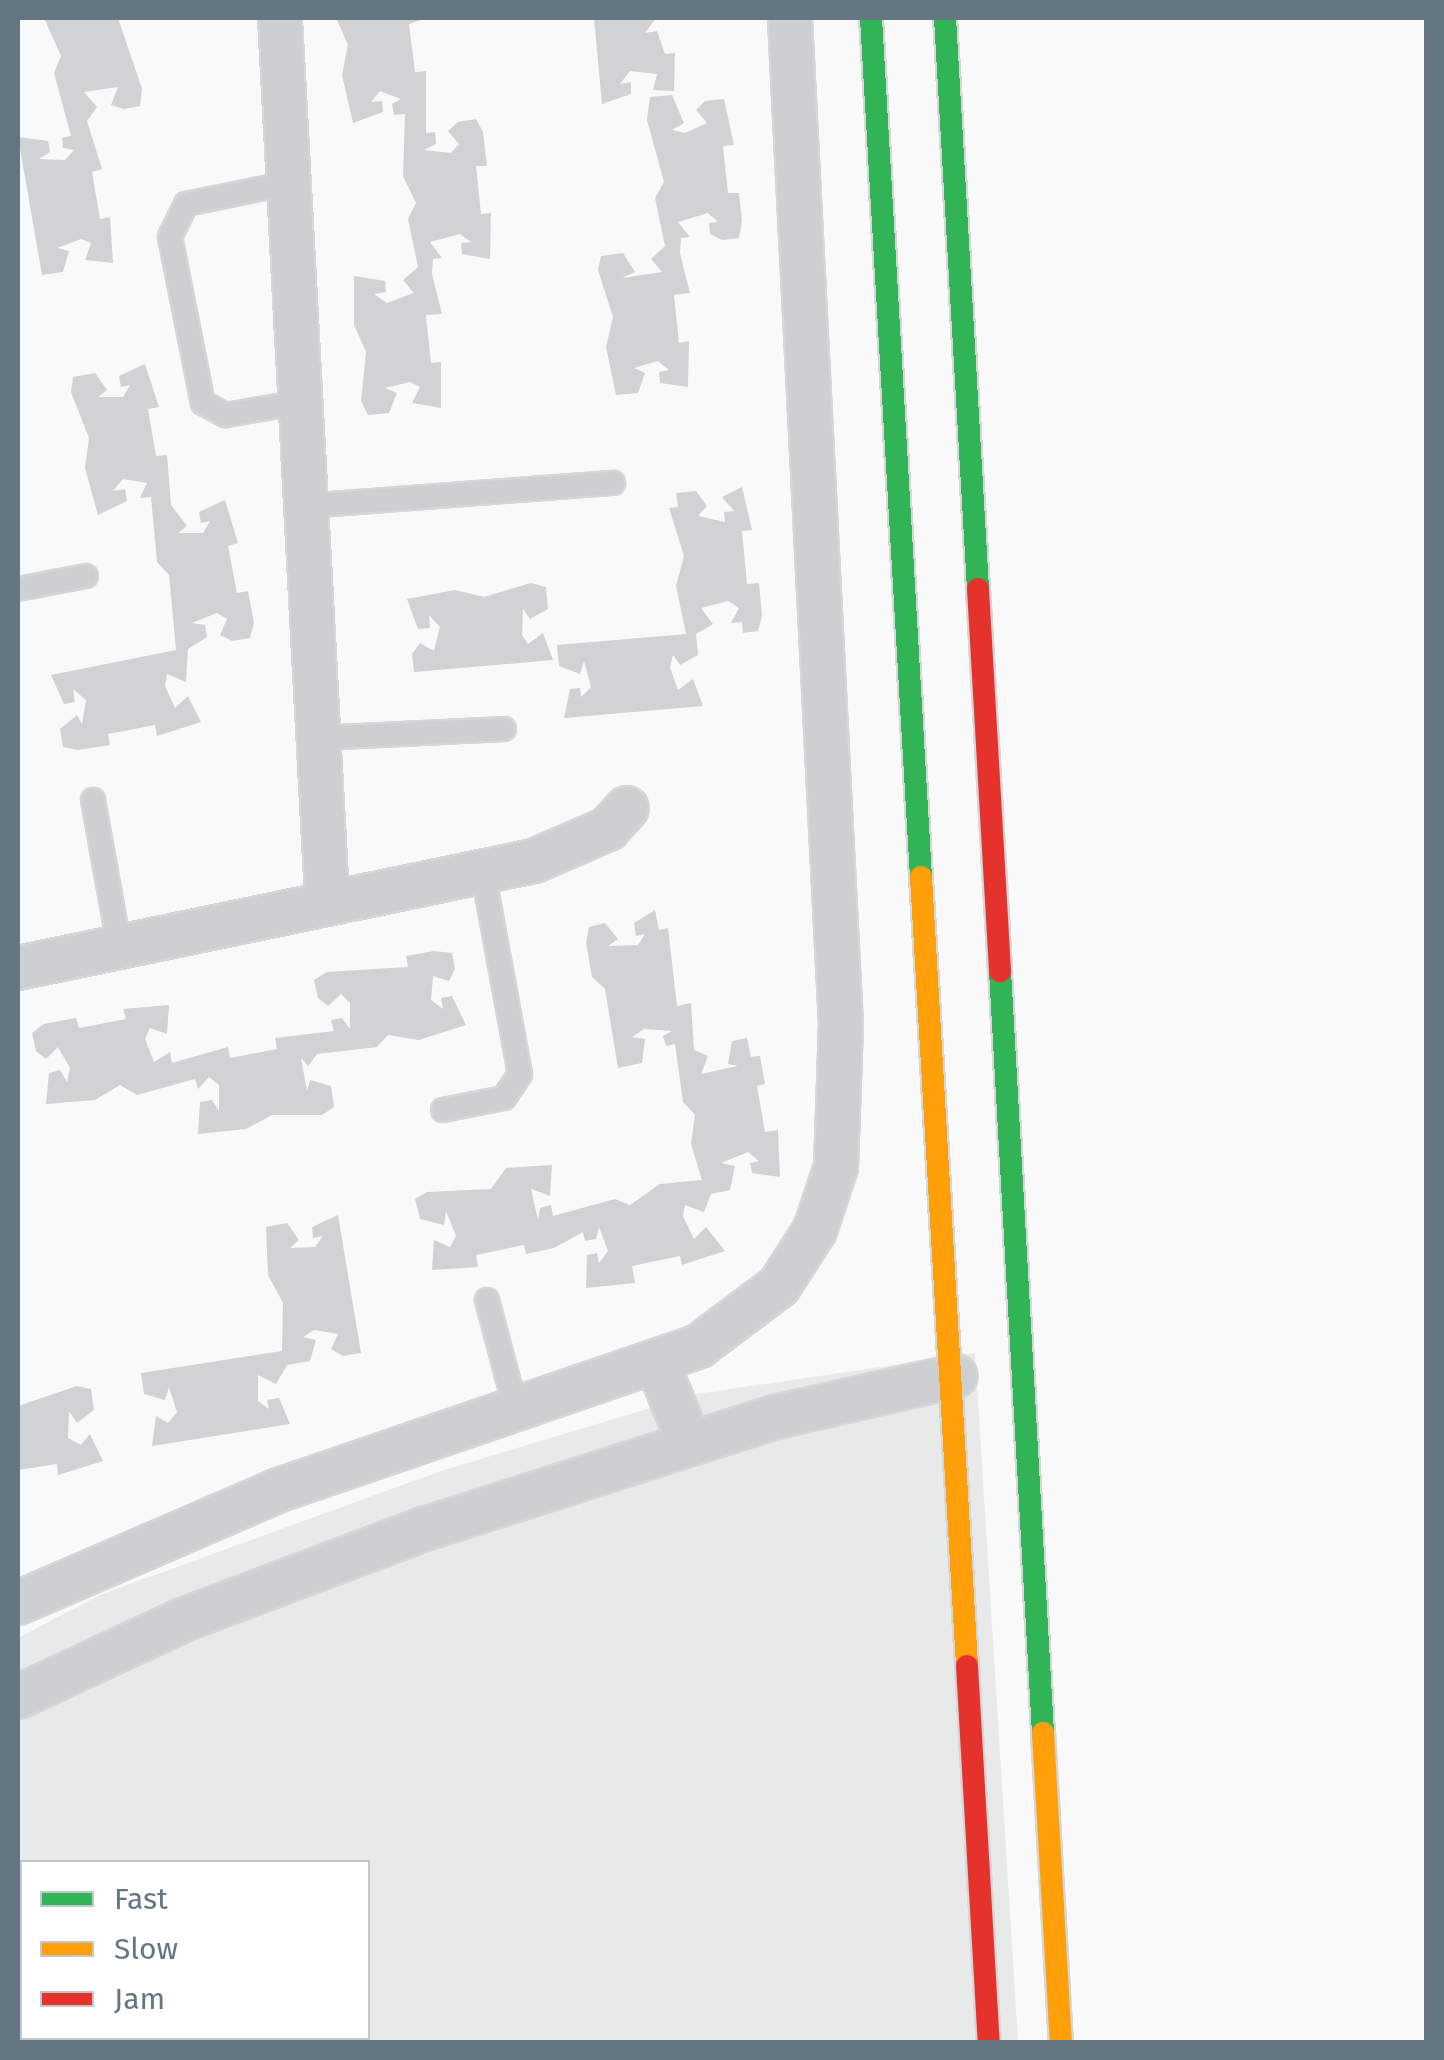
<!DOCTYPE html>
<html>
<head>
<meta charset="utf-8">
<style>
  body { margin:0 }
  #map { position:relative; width:1444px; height:2060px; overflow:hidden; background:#f9f9f9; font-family:"Fira Sans",sans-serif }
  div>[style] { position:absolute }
  .built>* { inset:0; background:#e8e9e9 }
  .building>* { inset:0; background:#d0d2d3 }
  .roads { filter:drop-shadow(2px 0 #d5d6d7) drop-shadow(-2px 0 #d5d6d7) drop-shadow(0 2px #d5d6d7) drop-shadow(0 -2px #d5d6d7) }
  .lane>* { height:22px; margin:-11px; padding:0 11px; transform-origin:11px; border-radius:11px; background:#cecfd0 }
  .street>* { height:42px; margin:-21px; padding:0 21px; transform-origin:21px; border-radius:21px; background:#cecfd0 }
  .fast>* { height:22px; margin:-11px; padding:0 11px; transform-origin:11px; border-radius:11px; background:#30b455 }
  .slow>* { height:22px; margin:-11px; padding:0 11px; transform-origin:11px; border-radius:11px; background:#ff9f0a }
  .jam>* { height:22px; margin:-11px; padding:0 11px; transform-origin:11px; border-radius:11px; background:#e5322d }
  span { translate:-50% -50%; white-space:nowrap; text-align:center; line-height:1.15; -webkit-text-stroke:10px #fff; paint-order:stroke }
  .frame { position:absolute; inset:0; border:20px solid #657683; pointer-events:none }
  .legend { position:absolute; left:20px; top:1860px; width:350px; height:180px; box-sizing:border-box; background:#fff; border:2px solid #c1c8cd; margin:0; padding:12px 18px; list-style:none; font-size:30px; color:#657683 }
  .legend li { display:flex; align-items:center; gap:20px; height:50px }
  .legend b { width:50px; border:2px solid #c1c8cd }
</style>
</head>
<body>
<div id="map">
  <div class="built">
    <div style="clip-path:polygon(evenodd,975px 1353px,1018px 2042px,18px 2042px,18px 1638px,100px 1595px,441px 1471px,697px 1394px,975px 1353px,22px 1862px,368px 1862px,368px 2038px,22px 2038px,22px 1862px)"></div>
  </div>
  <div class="building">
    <div style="clip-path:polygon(44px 18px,118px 18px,142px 89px,140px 106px,124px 109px,111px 105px,118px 87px,84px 92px,97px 107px,87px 121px,102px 169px,92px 172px,100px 219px,110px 217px,113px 263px,85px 260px,91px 243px,81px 239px,57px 248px,69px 251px,63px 272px,42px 275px,18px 137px,48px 141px,50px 152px,39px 159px,65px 160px,74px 150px,63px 148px,62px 138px,71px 136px,54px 73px,61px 56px)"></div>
    <div style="clip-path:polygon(336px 18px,427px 18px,409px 24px,415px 72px,426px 71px,426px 133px,435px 132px,436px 144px,424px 150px,451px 153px,459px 144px,448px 131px,458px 122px,476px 119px,483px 132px,487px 166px,476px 166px,481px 214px,491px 213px,490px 259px,462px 254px,461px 243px,471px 242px,460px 234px,430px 242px,442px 258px,433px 259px,432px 274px,442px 314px,426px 315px,431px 363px,441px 362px,441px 408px,412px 403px,420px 387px,410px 382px,385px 388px,397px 393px,389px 413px,368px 415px,361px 401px,366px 352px,354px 325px,354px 276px,385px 281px,386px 292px,374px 294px,387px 303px,414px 293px,403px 280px,418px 267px,408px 219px,416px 203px,403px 176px,405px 114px,394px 115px,392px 104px,401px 99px,380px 91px,371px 102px,382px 101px,383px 112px,353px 123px,342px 75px,348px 45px)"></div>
    <div style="clip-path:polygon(594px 18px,656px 18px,645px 33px,657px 31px,665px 54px,675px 53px,674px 91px,653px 90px,657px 74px,630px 71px,620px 84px,631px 82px,631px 94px,602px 104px)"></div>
    <div style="clip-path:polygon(672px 95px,684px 123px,672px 130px,685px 133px,707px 123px,696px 110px,705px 101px,724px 99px,734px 145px,723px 146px,728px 193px,739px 193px,742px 221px,739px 238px,722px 240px,710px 234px,709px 223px,718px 222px,708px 213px,678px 222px,690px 237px,681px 238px,680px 253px,690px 293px,674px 295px,679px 343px,689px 341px,688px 387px,660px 383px,659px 372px,669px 370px,658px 361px,634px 368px,645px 373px,638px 393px,616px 395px,606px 347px,613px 317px,598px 270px,601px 256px,623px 253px,635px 272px,622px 278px,662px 272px,651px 259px,665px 246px,655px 198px,664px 182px,647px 120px,650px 97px)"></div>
    <div style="clip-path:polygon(145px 364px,159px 407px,148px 409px,156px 456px,167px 455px,171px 505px,187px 526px,178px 533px,203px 533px,210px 521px,201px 523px,199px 512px,225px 500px,238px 543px,228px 546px,237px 593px,248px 591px,254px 623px,250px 638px,232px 641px,220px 635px,227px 619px,217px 613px,192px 623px,205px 625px,207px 637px,188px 649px,186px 682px,167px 674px,165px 686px,175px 708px,188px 696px,201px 722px,157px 736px,155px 725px,108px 734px,110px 745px,78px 750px,63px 747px,60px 729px,77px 715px,82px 724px,86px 700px,73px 689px,75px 702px,64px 704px,51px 675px,176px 650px,169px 575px,157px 562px,151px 497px,140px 498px,147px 483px,123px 479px,113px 491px,125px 489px,127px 501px,98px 515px,85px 468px,89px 438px,71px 392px,73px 377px,95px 373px,107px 390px,98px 397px,123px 397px,130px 385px,121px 387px,119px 376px)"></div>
    <div style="clip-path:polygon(742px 487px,752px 530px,742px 531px,747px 584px,759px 583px,762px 616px,758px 631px,743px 633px,742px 622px,731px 623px,739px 608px,728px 601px,701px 608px,713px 624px,696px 634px,698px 655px,680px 665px,673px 655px,670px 667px,678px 690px,693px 679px,703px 706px,564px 718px,570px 689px,580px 688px,581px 697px,591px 687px,584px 661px,580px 674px,559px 666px,557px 645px,686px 634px,676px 586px,684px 556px,669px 508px,678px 507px,676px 493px,696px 491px,707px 506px,698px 516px,725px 522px,724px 512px,734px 511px,722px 497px)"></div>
    <div style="clip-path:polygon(531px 583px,546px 587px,548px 609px,530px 619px,523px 609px,522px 635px,528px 644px,543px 633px,553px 660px,414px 672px,412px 654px,420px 643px,434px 651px,440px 627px,429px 615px,430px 628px,418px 629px,407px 599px,455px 590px,484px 597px)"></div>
    <div style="clip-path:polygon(655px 910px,659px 930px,668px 928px,677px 1006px,691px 1003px,694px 1050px,708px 1056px,701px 1074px,738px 1066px,728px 1064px,732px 1041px,747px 1038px,751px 1057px,760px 1056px,765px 1084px,757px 1086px,765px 1132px,778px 1130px,780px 1177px,752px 1173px,750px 1163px,759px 1161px,748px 1152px,721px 1163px,735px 1166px,730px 1190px,711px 1194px,704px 1212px,685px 1205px,683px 1216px,694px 1239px,706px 1227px,725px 1251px,682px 1265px,680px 1256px,632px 1266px,635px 1283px,586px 1288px,587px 1255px,597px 1253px,599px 1263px,608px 1251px,599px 1227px,596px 1239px,585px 1241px,583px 1232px,554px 1248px,526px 1254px,524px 1245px,476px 1255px,478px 1267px,432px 1270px,434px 1240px,450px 1247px,456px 1236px,446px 1211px,444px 1225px,420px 1219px,415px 1199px,427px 1192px,491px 1189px,506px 1168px,552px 1165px,550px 1196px,531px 1189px,538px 1220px,540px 1208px,551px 1205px,553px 1216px,615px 1199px,630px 1205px,660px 1184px,702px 1180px,691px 1144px,695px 1115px,683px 1102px,675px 1044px,666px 1046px,663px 1036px,672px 1031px,644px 1029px,632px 1037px,645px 1039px,642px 1063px,618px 1068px,605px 989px,592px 977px,586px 943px,589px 927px,605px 923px,618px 939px,608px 946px,638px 945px,645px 934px,636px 936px,634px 923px)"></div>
    <div style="clip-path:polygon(434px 951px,452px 953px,455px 969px,449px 981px,433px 976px,431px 1000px,443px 1009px,441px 998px,452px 996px,466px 1025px,419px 1040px,388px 1035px,377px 1047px,317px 1054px,308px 1066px,301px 1058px,307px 1091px,310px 1080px,331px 1086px,334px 1107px,322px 1115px,272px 1115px,246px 1129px,198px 1134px,200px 1102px,212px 1100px,219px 1111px,219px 1085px,209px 1077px,198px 1089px,195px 1079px,137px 1095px,120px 1085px,95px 1100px,46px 1104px,49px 1073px,60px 1070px,67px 1082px,70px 1068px,58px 1047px,46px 1059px,36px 1051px,32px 1033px,44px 1024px,76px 1018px,79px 1028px,126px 1019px,123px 1009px,169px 1005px,167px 1034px,150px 1028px,145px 1039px,154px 1062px,170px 1052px,172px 1063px,228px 1047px,230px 1058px,277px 1049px,275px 1038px,334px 1031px,331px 1020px,342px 1018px,350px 1029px,350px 1003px,341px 994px,328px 1006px,318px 998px,314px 980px,327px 972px,408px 967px,406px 956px)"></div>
    <div style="clip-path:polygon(338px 1215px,361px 1353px,343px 1356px,331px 1349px,338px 1334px,314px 1330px,303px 1337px,316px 1340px,310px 1361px,287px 1365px,276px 1384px,258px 1375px,258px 1401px,269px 1409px,267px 1400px,279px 1398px,290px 1424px,152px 1446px,156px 1416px,168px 1423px,177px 1412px,169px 1387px,165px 1400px,144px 1394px,141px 1373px,282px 1351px,283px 1303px,268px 1275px,266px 1227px,287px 1223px,299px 1240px,290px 1248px,315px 1247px,323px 1236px,313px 1238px,312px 1227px)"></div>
    <div style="clip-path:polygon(77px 1386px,91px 1389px,94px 1410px,77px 1423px,69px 1411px,68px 1438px,81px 1445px,90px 1434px,103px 1461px,58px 1475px,57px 1464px,18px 1470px,18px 1406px)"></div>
  </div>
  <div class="roads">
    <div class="lane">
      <div style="left:289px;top:183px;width:105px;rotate:168.5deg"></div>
      <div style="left:186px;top:204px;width:37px;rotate:116deg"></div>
      <div style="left:170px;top:237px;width:169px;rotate:78.8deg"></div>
      <div style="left:203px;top:403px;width:26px;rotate:28deg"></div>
      <div style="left:226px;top:415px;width:76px;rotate:-9.8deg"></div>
      <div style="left:306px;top:506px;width:308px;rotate:-4.3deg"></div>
      <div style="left:18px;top:589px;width:69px;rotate:-10.8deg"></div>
      <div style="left:319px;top:738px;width:185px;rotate:-2.8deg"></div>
      <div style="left:93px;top:800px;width:147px;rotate:79.8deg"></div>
      <div style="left:443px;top:1110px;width:62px;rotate:-11.1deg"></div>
      <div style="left:504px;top:1098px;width:29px;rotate:-56deg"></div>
      <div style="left:520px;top:1074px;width:205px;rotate:-100.4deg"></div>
      <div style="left:487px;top:1300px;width:114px;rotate:75.2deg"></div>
    </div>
    <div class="street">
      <div style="left:280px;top:18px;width:881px;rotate:86.94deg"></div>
      <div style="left:18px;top:968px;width:527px;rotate:-11.72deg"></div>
      <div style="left:534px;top:861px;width:81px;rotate:-23.4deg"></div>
      <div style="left:608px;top:829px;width:28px;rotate:-48deg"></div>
      <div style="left:657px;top:1363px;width:85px;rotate:67.9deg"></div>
      <div style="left:18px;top:1603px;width:284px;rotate:-23.4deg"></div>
      <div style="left:279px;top:1490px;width:444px;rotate:-18.9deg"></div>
      <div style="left:699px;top:1346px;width:100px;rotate:-36.9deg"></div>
      <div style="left:779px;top:1286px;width:67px;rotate:-57.3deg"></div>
      <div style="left:815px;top:1230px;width:66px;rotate:-71.6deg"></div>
      <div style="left:836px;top:1167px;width:141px;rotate:-88deg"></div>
      <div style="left:841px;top:1026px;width:1009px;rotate:-92.9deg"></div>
      <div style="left:18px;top:1697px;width:182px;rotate:-25deg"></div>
      <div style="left:183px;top:1620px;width:258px;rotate:-20.7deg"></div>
      <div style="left:424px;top:1529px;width:368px;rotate:-17.7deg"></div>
      <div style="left:775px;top:1417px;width:185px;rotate:-12.8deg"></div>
    </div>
    <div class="fast">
      <div style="left:871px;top:18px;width:860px;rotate:86.67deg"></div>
      <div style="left:945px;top:18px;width:572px;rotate:86.69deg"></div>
      <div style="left:1000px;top:971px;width:763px;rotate:86.77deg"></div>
    </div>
    <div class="slow">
      <div style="left:921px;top:877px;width:790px;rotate:86.66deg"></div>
      <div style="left:1043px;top:1733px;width:310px;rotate:86.7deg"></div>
    </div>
    <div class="jam">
      <div style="left:978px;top:589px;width:383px;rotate:86.7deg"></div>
      <div style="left:967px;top:1666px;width:377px;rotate:86.7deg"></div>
    </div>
  </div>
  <div class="frame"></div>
  <ul class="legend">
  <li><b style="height:12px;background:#30b455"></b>Fast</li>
  <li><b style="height:12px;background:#ff9f0a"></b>Slow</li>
  <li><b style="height:12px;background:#e5322d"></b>Jam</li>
  </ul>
</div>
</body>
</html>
